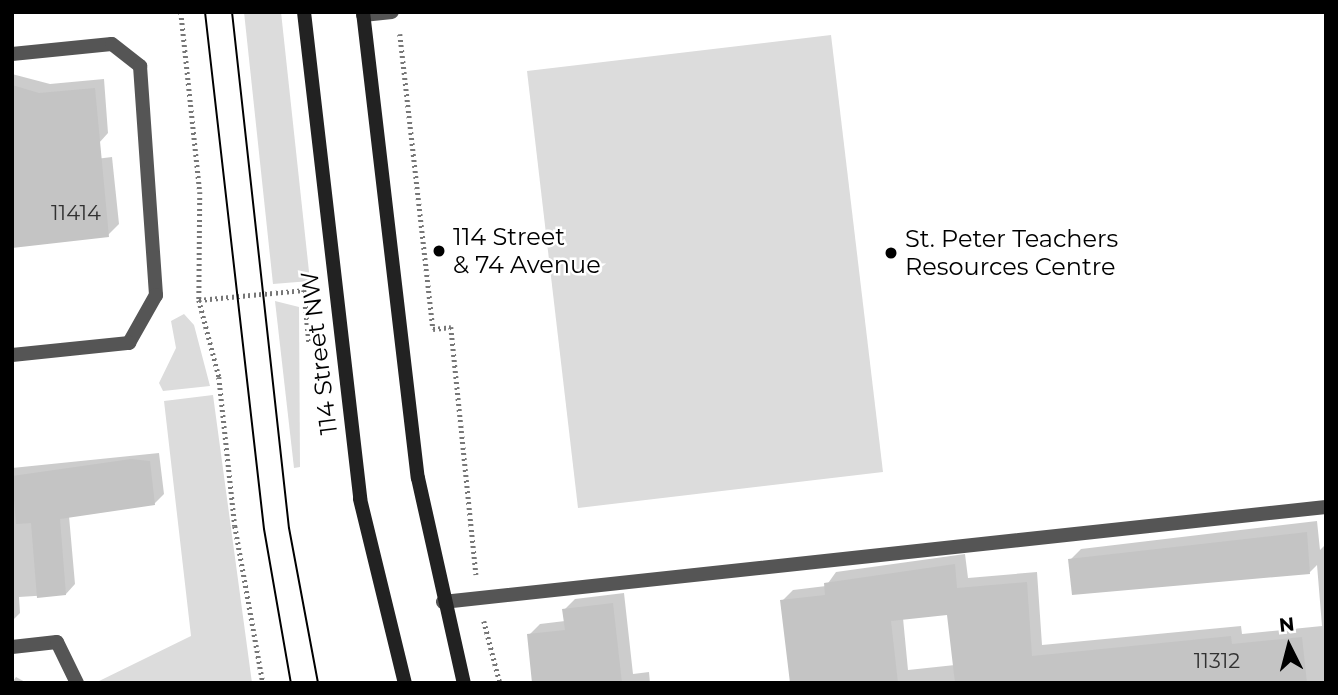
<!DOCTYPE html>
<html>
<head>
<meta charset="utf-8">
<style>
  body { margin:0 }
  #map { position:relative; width:1338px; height:695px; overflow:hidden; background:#fff; font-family:Montserrat,sans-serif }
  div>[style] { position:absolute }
  .green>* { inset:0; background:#dcdcdc }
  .shadow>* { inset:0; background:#0003 }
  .building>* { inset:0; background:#c4c4c4 }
  .path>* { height:4.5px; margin-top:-2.25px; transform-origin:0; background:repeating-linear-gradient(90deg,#777 0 2px,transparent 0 5.5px) }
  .service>* { height:14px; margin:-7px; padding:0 7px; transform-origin:7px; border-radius:7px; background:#555 }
  .minor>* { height:14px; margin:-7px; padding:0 7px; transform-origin:7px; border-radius:7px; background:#555 }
  .secondary>* { height:14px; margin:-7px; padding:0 7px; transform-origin:7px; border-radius:7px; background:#222 }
  .tram>* { height:2px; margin:-1px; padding:0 1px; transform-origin:1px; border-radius:1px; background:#000 }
  .dots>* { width:19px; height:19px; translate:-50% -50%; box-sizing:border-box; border:4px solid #fff; border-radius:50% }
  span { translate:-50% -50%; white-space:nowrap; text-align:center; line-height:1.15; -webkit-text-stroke:5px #fff; paint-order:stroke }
  .number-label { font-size:21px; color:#313131 }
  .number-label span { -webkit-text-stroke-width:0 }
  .poi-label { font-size:24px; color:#000 }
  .left { translate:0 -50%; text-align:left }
  .street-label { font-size:24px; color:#000 }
  .frame { position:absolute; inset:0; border:14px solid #000; pointer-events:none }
  .north { position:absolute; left:1254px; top:611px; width:70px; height:70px; -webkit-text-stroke:5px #fff; paint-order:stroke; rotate:354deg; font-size:19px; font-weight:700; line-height:28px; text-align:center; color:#000 }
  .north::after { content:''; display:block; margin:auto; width:24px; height:32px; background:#000; clip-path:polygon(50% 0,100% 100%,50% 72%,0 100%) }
</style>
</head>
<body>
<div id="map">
  <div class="green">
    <div style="clip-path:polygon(244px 12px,281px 12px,310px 281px,273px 284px)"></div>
    <div style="clip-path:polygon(831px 35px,883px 472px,578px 508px,527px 71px)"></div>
    <div style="clip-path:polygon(275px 301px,299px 307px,300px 467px,294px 468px)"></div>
    <div style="clip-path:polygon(184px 314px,194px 325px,210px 386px,163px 391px,159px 383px,176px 348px,171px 321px)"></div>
    <div style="clip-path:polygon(213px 395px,252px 683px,95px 683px,191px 636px,164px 401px)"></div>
  </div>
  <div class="shadow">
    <div style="clip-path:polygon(12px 74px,50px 84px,104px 79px,108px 133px,99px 143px,12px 118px)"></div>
    <div style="clip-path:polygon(112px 157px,119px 224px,108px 235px,55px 164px)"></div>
    <div style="clip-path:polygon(159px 453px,164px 494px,154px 504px,69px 516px,75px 584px,66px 594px,19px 597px,20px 613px,12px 621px,12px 468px)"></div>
    <div style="clip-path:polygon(evenodd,1317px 521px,1320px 550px,1326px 544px,1326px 683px,842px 683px,782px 601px,793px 590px,826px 586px,836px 572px,965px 554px,968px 578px,1037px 572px,1042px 645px,1241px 626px,1242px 634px,1322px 626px,1317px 565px,1310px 572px,1070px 560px,1081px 549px,1317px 521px,948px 613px,955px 665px,908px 670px,903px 618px,948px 613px)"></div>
    <div style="clip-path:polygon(624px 593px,633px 674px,649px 672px,650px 683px,590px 683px,529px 635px,540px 624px,565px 621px,564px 610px,575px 599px)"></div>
    <div style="clip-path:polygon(16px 677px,27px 683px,12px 683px)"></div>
  </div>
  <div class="building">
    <div style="clip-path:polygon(12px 85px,39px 93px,95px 88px,109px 237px,12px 248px)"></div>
    <div style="clip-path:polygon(131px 459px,150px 461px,155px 505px,60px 519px,66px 595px,37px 598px,31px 523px,16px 524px,12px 476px)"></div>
    <div style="clip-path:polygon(1307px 532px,1310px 574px,1072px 595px,1068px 559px)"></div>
    <div style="clip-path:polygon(955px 564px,957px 588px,1027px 582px,1032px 656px,1231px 636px,1232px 644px,1302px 637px,1307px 683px,955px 683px,947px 615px,891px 621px,898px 683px,790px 683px,780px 600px,825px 595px,824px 583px)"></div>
    <div style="clip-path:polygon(613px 603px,622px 683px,532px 683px,527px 634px,565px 630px,562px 609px)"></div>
  </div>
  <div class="path">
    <div style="left:181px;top:12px;width:181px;rotate:84deg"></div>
    <div style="left:200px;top:192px;width:108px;rotate:90.5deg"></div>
    <div style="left:199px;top:300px;width:80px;rotate:75.4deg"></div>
    <div style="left:219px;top:377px;width:150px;rotate:83.9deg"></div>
    <div style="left:235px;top:526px;width:159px;rotate:79.9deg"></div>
    <div style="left:400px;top:34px;width:297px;rotate:83.6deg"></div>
    <div style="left:433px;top:329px;width:18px;rotate:-6deg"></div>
    <div style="left:451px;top:327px;width:249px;rotate:84.2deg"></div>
    <div style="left:199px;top:300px;width:105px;rotate:-5.4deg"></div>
    <div style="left:304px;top:290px;width:52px;rotate:84.5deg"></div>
    <div style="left:484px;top:621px;width:64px;rotate:75.5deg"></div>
  </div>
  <div class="service">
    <div style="left:363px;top:15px;width:29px;rotate:-6deg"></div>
    <div style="left:12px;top:54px;width:100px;rotate:-5.7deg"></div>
    <div style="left:112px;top:44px;width:36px;rotate:38deg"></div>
    <div style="left:140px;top:66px;width:230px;rotate:86deg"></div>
    <div style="left:156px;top:295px;width:55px;rotate:119.4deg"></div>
    <div style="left:443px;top:602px;width:888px;rotate:-6.14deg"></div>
    <div style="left:12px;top:647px;width:45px;rotate:-6.3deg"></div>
    <div style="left:57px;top:642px;width:46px;rotate:64deg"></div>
  </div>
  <div class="minor">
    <div style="left:12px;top:355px;width:118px;rotate:-5.9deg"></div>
  </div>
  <div class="secondary">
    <div style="left:304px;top:12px;width:490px;rotate:83.4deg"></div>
    <div style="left:360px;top:499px;width:189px;rotate:76.3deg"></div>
    <div style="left:363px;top:12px;width:469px;rotate:83.3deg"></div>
    <div style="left:418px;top:478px;width:210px;rotate:77.4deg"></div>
  </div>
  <div class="tram">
    <div style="left:205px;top:12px;width:520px;rotate:83.49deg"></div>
    <div style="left:264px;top:529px;width:156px;rotate:80.1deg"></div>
    <div style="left:232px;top:12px;width:519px;rotate:83.7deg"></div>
    <div style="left:289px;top:528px;width:158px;rotate:79.4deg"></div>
  </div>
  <div class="dots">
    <div style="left:439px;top:251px;background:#000"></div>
    <div style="left:891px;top:253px;background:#000"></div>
  </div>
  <div class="number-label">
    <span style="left:76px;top:213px">11414</span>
    <span style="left:1217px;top:661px">11312</span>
  </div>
  <div class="poi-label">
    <span class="left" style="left:453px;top:251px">114 Street<br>&amp; 74 Avenue</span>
    <span class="left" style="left:905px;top:253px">St. Peter Teachers<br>Resources Centre</span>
  </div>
  <div class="street-label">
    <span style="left:319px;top:353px;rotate:-97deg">114 Street NW</span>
  </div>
  <div class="frame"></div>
  <div class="north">N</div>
</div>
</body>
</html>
